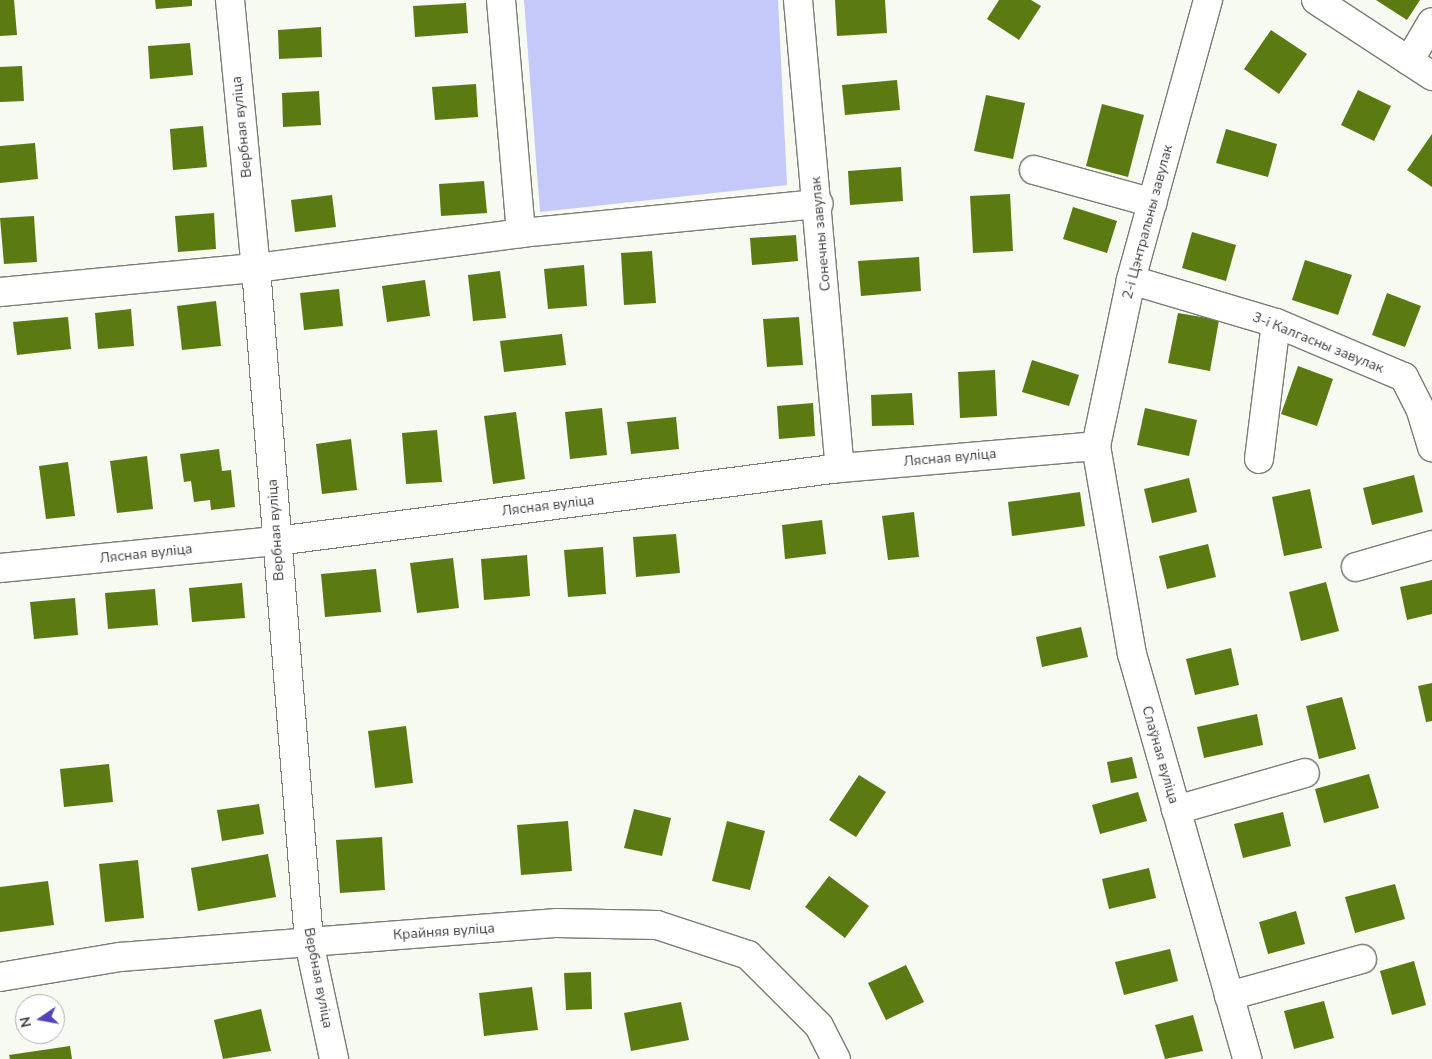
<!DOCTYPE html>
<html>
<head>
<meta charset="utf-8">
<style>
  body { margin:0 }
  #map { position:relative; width:1432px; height:1059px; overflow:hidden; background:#f6faf0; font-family:"Nunito Sans",sans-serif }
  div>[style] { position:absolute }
  .green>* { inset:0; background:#c5c9f9 }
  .building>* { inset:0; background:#5b7a12 }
  .roads { filter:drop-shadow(1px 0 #797d74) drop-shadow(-1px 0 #797d74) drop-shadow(0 1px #797d74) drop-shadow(0 -1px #797d74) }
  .minor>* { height:28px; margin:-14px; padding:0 14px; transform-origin:14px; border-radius:14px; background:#fff }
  span { translate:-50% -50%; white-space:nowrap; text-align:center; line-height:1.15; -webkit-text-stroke:5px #fff; paint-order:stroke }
  .street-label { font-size:14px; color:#3c3d39 }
  .north { position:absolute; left:15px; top:994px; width:50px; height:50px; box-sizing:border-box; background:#fff; border:1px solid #b1b1b0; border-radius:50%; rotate:258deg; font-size:14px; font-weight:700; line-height:20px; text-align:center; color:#3c3d39 }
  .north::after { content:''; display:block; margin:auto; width:18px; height:22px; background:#5144bb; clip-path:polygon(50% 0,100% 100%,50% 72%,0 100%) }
</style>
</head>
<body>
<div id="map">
  <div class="green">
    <div style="clip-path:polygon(524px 0,778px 0,787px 185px,540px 212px)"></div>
  </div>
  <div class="building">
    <div style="clip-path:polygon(0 0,14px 0,17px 35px,0 36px)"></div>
    <div style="clip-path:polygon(155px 0,192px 0,192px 6px,156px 9px)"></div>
    <div style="clip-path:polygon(835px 0,885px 0,887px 33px,837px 36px)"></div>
    <div style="clip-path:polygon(999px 0,1031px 0,1041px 6px,1019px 40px,987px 19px)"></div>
    <div style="clip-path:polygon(1376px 0,1420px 0,1407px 20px)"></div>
    <div style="clip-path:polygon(466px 3px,468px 33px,415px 37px,413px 6px)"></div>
    <div style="clip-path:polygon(321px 27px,322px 57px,279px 59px,278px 30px)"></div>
    <div style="clip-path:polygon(1271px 30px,1307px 54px,1279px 94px,1244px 69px)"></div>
    <div style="clip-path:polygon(190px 43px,193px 75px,150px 79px,148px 46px)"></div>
    <div style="clip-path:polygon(22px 66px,24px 101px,0 102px,0 67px)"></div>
    <div style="clip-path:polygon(897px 80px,900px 110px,845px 115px,842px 85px)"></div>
    <div style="clip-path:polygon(476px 84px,478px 117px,435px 120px,432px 87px)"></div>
    <div style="clip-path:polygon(1358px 90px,1391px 106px,1374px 141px,1341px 125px)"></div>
    <div style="clip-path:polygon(319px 91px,321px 125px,283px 127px,282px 93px)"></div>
    <div style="clip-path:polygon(986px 95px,1025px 103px,1013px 159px,974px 151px)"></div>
    <div style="clip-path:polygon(1102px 104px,1144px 115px,1128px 177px,1086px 166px)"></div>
    <div style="clip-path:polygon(203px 126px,207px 167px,173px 170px,170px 129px)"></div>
    <div style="clip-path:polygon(1226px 129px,1277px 144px,1268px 177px,1216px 163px)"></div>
    <div style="clip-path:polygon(1432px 134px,1432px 187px,1407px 170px)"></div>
    <div style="clip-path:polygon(35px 143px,38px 179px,0 183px,0 146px)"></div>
    <div style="clip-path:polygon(901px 167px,903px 201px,850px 205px,848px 171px)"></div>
    <div style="clip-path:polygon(484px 181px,487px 213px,441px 216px,439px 184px)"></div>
    <div style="clip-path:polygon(1010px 194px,1013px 251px,973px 253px,970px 196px)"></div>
    <div style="clip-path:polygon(332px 195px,336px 227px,295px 232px,291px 200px)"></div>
    <div style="clip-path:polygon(1073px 207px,1117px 221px,1107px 253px,1063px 239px)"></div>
    <div style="clip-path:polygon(214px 213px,216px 249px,178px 252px,175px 216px)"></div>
    <div style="clip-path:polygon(34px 216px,37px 262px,4px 264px,0 218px)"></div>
    <div style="clip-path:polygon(1192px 232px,1236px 245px,1226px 281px,1182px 268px)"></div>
    <div style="clip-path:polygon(796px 235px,798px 261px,752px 265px,750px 238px)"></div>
    <div style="clip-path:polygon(652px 251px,656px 303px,624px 305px,621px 253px)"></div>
    <div style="clip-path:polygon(919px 257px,921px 291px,861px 296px,858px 261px)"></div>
    <div style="clip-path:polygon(1305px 260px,1352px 275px,1338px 315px,1292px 300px)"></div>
    <div style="clip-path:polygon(584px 265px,587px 306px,548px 309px,544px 269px)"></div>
    <div style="clip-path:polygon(500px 271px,506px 318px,473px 321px,468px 275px)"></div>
    <div style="clip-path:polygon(425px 280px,430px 316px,387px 322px,382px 286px)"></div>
    <div style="clip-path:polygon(339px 289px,343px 326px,304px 330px,300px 293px)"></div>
    <div style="clip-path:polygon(1387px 293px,1421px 306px,1405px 347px,1372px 335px)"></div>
    <div style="clip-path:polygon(216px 301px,221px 346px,182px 350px,177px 306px)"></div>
    <div style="clip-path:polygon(131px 309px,134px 346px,98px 349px,95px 313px)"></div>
    <div style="clip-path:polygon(1178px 313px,1219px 320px,1210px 371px,1168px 363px)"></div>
    <div style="clip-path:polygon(68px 317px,71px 349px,17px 355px,13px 322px)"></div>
    <div style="clip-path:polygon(799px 317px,803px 365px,767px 367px,763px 319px)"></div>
    <div style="clip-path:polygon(562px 334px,566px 365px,504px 372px,500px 341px)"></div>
    <div style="clip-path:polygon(1032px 360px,1079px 375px,1069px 406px,1022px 392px)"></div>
    <div style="clip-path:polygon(1298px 366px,1333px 379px,1317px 426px,1281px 414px)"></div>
    <div style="clip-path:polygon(995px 370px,997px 416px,960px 418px,958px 372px)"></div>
    <div style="clip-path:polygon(912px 393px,914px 425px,872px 426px,871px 395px)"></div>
    <div style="clip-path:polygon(813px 403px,815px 436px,779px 439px,777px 406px)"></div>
    <div style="clip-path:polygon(602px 408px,607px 455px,570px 459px,565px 412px)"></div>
    <div style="clip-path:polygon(1145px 408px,1197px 420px,1189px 456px,1137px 445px)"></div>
    <div style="clip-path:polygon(516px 412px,525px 479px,493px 484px,484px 416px)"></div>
    <div style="clip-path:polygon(676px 417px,679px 449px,631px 454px,627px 422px)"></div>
    <div style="clip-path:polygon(437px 430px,442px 482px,406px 484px,402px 433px)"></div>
    <div style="clip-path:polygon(351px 439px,357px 490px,322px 494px,316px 444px)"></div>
    <div style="clip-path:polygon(219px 449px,222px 471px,231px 470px,235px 507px,211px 510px,210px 500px,194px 502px,191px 481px,184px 482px,180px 454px)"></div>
    <div style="clip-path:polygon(147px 456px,153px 509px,117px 513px,110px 461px)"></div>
    <div style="clip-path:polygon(68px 462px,75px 516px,46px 519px,39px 466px)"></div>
    <div style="clip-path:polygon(1414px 475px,1423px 512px,1372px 525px,1363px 488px)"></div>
    <div style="clip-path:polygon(1189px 478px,1197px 512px,1152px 523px,1144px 489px)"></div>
    <div style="clip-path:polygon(1310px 489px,1322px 548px,1284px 556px,1272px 497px)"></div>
    <div style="clip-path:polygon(1080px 492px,1085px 526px,1012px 536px,1008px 502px)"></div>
    <div style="clip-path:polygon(914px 512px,919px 557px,888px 560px,882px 516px)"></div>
    <div style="clip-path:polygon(822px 520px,826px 554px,785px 559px,782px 525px)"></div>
    <div style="clip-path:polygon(676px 534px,680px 573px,636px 577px,633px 537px)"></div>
    <div style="clip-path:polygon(1208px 544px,1216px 577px,1167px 589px,1159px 556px)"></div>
    <div style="clip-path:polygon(603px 547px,606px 594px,568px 597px,564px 550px)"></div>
    <div style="clip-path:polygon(527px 555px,530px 596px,484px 600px,481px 559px)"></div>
    <div style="clip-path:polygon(453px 558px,459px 608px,417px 613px,410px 563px)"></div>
    <div style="clip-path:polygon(376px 569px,381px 612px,325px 617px,321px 574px)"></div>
    <div style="clip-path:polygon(1432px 580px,1432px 614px,1407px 620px,1400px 587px)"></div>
    <div style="clip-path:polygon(1326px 582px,1339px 631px,1301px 641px,1289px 592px)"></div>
    <div style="clip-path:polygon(242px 583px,245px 618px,192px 622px,189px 588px)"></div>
    <div style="clip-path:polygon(155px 589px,158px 625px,108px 629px,105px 593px)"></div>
    <div style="clip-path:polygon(75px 598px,78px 635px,34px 639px,30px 602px)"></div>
    <div style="clip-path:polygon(1081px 627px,1088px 657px,1042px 667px,1036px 637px)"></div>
    <div style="clip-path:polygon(1231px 648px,1239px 685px,1195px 695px,1186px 659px)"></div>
    <div style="clip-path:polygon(1432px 683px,1432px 721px,1426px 722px,1418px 686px)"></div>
    <div style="clip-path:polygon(1342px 697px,1356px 749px,1319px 759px,1306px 706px)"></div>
    <div style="clip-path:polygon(1257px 714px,1263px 745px,1204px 758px,1197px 727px)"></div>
    <div style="clip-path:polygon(406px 726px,413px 783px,375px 788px,368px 731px)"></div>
    <div style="clip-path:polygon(1132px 757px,1137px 778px,1111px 783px,1107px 762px)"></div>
    <div style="clip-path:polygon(109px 764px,113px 802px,64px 807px,60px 769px)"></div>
    <div style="clip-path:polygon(1369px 774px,1379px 808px,1324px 823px,1315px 789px)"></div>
    <div style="clip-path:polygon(859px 775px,886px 792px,856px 837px,829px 820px)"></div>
    <div style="clip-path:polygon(1138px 792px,1147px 821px,1100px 834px,1092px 805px)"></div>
    <div style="clip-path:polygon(259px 804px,264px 834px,222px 841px,217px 810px)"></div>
    <div style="clip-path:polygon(634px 809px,671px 818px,662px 856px,624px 848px)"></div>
    <div style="clip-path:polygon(1283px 812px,1291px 846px,1243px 858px,1234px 824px)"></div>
    <div style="clip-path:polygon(568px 821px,572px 871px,521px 875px,517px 825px)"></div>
    <div style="clip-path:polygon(727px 821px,765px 831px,750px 890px,712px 881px)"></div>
    <div style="clip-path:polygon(382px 837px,385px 890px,340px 893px,336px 840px)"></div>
    <div style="clip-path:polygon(268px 854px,276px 897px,198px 911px,191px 868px)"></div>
    <div style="clip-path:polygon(138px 860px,144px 918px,105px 922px,99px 864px)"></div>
    <div style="clip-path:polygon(1149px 868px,1156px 898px,1109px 909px,1102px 879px)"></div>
    <div style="clip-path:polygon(829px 876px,869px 906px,845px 938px,805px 907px)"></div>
    <div style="clip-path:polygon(48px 881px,54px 925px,0 932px,0 887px)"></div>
    <div style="clip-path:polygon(1395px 884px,1405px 919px,1355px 933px,1345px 897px)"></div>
    <div style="clip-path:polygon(1296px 911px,1305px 944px,1268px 954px,1259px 922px)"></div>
    <div style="clip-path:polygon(1170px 949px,1178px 981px,1124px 995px,1115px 962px)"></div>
    <div style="clip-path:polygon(1414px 961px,1426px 1005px,1392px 1015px,1380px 971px)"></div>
    <div style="clip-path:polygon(906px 965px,924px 1002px,886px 1020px,868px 983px)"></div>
    <div style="clip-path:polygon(591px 972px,592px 1009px,566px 1010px,564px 973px)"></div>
    <div style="clip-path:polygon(532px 987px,538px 1030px,484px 1036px,479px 993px)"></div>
    <div style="clip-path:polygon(1324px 1001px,1334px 1038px,1294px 1049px,1284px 1011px)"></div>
    <div style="clip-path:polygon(681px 1002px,689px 1040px,631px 1051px,624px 1013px)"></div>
    <div style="clip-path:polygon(261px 1009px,271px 1051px,223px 1059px,214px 1020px)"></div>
    <div style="clip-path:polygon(1193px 1015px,1203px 1051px,1165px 1059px,1155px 1025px)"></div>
    <div style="clip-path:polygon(70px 1046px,72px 1059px,10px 1059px,9px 1055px)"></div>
  </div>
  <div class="roads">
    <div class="minor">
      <div style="left:230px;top:0;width:269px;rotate:84.5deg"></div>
      <div style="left:256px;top:268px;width:676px;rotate:85.5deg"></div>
      <div style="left:309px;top:942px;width:120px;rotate:77.9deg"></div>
      <div style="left:501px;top:0;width:234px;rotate:85.1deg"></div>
      <div style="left:798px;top:0;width:470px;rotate:84.9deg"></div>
      <div style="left:1208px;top:0;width:290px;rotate:105.4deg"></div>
      <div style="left:1131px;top:280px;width:170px;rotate:101.9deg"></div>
      <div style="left:1096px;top:446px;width:211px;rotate:80.2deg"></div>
      <div style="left:1132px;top:654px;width:421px;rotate:74.1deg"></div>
      <div style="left:1316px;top:0;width:139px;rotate:33.2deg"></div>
      <div style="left:1409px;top:61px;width:45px;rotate:-59.5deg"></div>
      <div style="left:1034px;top:170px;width:123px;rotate:15.5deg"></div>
      <div style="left:1131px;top:280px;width:151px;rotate:16.5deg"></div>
      <div style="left:1276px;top:323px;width:139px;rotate:22.9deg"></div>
      <div style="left:1404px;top:377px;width:38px;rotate:63deg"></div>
      <div style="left:1421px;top:411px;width:38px;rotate:73deg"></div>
      <div style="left:0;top:292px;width:257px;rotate:-5.4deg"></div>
      <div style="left:256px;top:268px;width:267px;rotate:-7.5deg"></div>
      <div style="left:521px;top:233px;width:299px;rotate:-5.6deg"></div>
      <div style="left:1259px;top:459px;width:137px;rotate:-82.9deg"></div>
      <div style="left:1356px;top:567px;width:79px;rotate:-16.1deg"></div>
      <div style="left:0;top:568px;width:278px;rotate:-5.6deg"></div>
      <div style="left:277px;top:541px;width:568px;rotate:-7.39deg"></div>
      <div style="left:840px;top:468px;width:257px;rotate:-4.9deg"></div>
      <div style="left:1176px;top:810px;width:134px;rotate:-16deg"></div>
      <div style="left:0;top:977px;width:122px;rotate:-9.5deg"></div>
      <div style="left:120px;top:957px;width:190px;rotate:-4.5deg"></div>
      <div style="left:309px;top:942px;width:249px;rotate:-4.4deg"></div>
      <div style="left:557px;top:923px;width:100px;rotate:1.1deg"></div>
      <div style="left:657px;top:925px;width:96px;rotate:18.2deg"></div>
      <div style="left:748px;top:955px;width:100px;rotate:45deg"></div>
      <div style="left:819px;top:1026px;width:37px;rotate:63deg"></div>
      <div style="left:1229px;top:996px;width:138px;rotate:-15.5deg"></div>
    </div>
  </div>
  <div class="street-label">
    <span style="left:242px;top:127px;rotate:-96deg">Вербная вуліца</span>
    <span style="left:1148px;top:222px;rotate:-75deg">2-і Цэнтральны завулак</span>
    <span style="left:821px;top:234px;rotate:-95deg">Сонечны завулак</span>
    <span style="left:1318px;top:343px;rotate:22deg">3-і Калгасны завулак</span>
    <span style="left:950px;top:458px;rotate:-5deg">Лясная вуліца</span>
    <span style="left:548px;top:506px;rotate:-7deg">Лясная вуліца</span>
    <span style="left:276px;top:530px;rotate:-94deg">Вербная вуліца</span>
    <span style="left:146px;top:554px;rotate:-6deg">Лясная вуліца</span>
    <span style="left:1160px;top:755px;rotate:74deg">Слаўная вуліца</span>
    <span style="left:444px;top:932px;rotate:-4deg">Крайняя вуліца</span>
    <span style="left:318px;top:978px;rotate:79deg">Вербная вуліца</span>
  </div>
  <div class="north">N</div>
</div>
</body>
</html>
